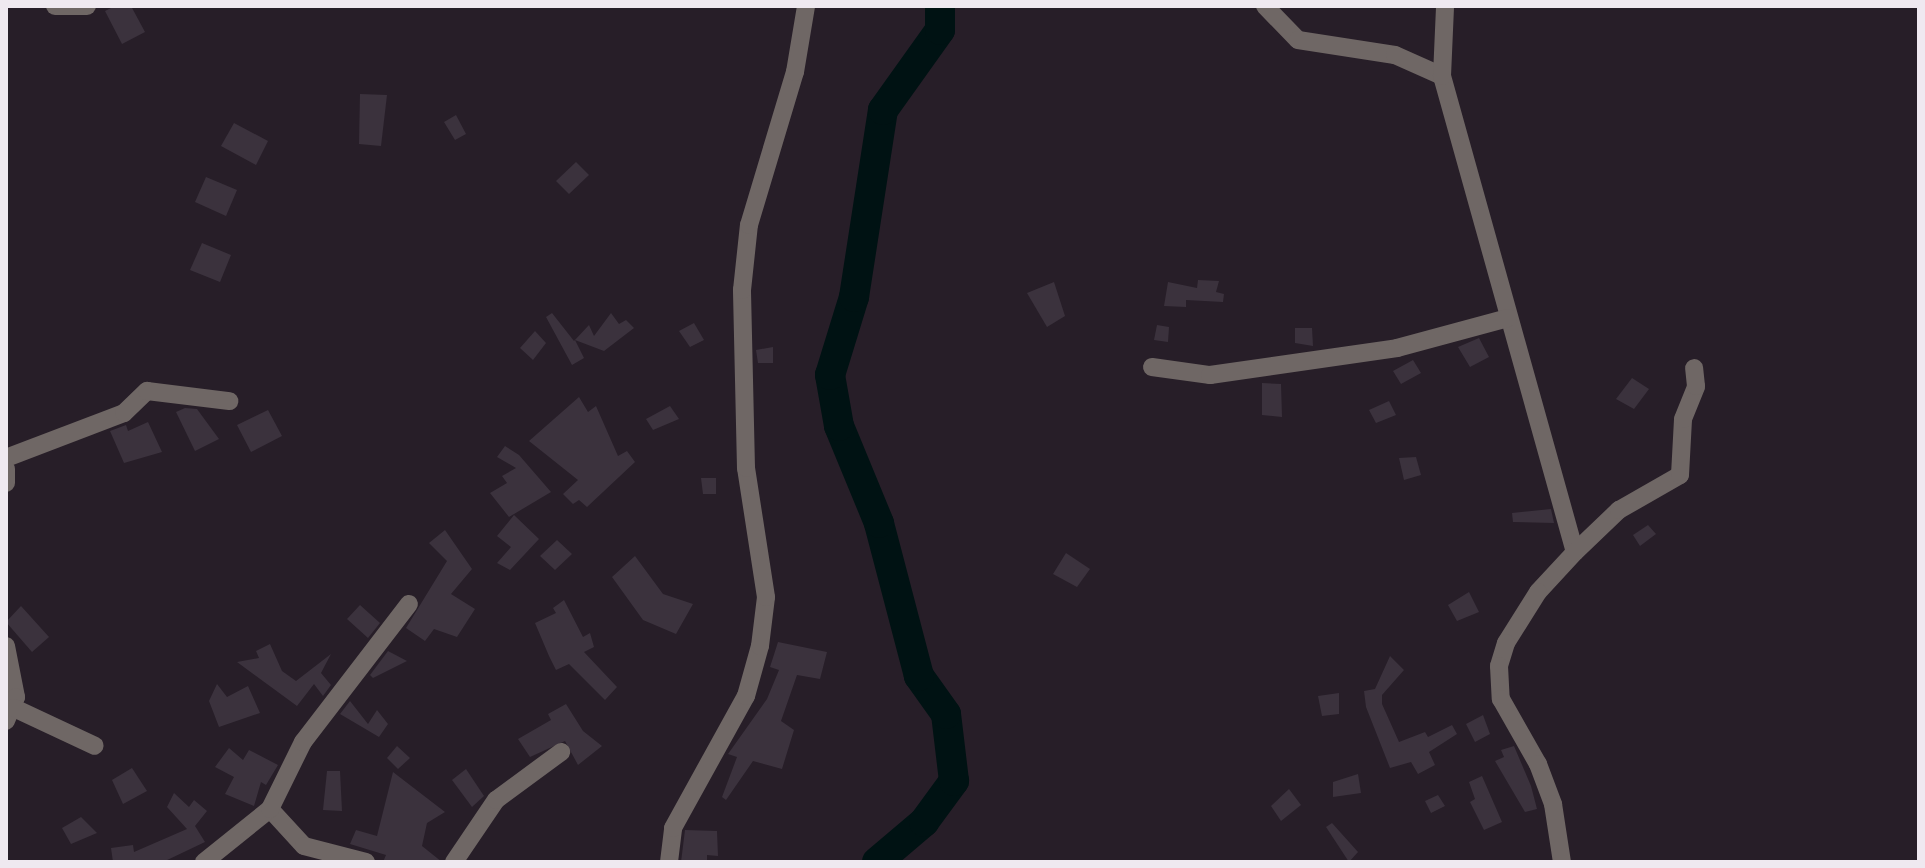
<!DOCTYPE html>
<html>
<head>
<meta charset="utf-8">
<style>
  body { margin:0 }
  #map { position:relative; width:1925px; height:868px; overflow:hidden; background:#271e28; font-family:Rubik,sans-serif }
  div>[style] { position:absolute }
  .river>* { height:30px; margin:-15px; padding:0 15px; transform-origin:15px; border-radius:15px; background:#001213 }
  .building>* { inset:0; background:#3b323d }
  .minor>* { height:18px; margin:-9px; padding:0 9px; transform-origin:9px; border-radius:9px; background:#6f6765 }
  span { translate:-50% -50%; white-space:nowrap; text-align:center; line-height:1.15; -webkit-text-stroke:8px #271e28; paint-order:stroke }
  .frame { position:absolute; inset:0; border:8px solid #efe9f0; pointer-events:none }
</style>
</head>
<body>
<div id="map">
  <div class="river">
    <div style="left:877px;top:862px;width:62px;rotate:-40.4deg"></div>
    <div style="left:924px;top:822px;width:51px;rotate:-53.8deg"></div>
    <div style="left:954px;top:781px;width:67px;rotate:-96.8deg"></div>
    <div style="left:946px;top:714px;width:47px;rotate:-125.4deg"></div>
    <div style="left:919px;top:676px;width:158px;rotate:-104.7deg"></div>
    <div style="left:879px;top:523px;width:105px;rotate:-112.4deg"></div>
    <div style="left:839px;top:426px;width:52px;rotate:-100deg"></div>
    <div style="left:830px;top:375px;width:82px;rotate:-72.9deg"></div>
    <div style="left:854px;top:297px;width:189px;rotate:-81.2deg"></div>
    <div style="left:883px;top:110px;width:98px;rotate:-54.5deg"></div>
    <div style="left:940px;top:30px;width:24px;rotate:-90deg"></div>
  </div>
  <div class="building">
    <div style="clip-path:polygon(115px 6px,131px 6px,145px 32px,122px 44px,105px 11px)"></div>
    <div style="clip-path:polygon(360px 94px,387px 95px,381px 146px,359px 144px)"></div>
    <div style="clip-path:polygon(456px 115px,466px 134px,455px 140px,444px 122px)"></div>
    <div style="clip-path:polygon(234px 123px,268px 141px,256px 165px,221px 146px)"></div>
    <div style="clip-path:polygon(576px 162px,589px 175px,569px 194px,556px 181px)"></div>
    <div style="clip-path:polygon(206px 177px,237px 190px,226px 216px,195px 202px)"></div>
    <div style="clip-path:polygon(202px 243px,231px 255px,220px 282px,190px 270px)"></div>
    <div style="clip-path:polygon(1198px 280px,1219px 281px,1216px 292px,1224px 294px,1223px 302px,1186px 300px,1186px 307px,1164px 306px,1168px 282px,1197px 288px)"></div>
    <div style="clip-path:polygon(1054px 282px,1065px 316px,1047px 327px,1027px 293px)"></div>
    <div style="clip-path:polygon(552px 313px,574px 341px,589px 325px,594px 336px,611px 313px,619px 324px,626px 320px,634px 328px,604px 351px,575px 340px,584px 358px,572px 365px,546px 317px)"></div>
    <div style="clip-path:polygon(694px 323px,704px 340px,690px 347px,679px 331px)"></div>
    <div style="clip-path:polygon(1157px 325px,1169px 327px,1168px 342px,1154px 340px)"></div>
    <div style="clip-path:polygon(1295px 328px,1312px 328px,1313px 346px,1295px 343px)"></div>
    <div style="clip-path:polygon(535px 331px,546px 343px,533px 360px,520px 348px)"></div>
    <div style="clip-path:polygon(1479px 338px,1489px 357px,1470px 367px,1458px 347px)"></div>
    <div style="clip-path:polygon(773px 347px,773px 363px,758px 363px,756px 350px)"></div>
    <div style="clip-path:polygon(1413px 360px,1421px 373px,1401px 384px,1393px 371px)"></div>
    <div style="clip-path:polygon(1632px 378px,1649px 389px,1634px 409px,1616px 399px)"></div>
    <div style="clip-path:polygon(1262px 383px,1281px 384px,1282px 417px,1262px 415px)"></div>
    <div style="clip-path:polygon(579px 397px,588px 412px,596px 406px,618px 456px,627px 451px,635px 462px,587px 507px,579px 500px,573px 504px,563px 494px,578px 480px,529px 441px)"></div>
    <div style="clip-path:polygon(1389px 401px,1396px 415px,1376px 423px,1369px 410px)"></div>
    <div style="clip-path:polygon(670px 406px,679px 419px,653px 430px,646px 419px)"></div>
    <div style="clip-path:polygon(185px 408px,197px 409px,219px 439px,195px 451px,176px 412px)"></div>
    <div style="clip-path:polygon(268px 410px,282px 436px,251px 452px,237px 425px)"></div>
    <div style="clip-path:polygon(148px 422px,162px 452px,124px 463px,110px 431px,126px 425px,128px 431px)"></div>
    <div style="clip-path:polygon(505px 446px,519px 455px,551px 492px,509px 517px,490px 493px,507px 483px,502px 476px,516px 468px,497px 457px)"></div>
    <div style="clip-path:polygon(1416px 457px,1421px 475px,1404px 480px,1399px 458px)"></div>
    <div style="clip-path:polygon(701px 478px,716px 478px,716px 494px,703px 494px)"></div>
    <div style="clip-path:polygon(1551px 509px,1554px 523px,1513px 522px,1512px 513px)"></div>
    <div style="clip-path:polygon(514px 515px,539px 539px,510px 570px,497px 563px,511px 547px,497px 536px)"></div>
    <div style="clip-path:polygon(1648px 525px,1656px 534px,1640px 546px,1633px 535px)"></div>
    <div style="clip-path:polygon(445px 530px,472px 569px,451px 594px,475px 609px,457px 637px,434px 629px,425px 641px,406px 628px,447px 561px,429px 543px)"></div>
    <div style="clip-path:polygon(557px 540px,572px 554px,555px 570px,540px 556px)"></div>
    <div style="clip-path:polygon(1066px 553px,1090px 569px,1077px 587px,1053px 574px)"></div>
    <div style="clip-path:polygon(635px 556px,663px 594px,693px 604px,676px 634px,643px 620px,612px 577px)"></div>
    <div style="clip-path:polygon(1469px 592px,1479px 612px,1457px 621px,1448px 605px)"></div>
    <div style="clip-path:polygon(564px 600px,583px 637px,590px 633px,594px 647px,584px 652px,617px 687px,605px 700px,569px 664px,556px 670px,549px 656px,535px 623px,556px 613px,553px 608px)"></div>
    <div style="clip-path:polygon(360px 605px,380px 623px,368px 638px,347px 619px)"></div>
    <div style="clip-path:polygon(21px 606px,49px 637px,32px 652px,6px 622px)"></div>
    <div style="clip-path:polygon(778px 642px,827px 652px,820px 679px,797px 675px,781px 721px,794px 730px,782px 769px,753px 761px,726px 800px,722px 797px,737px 757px,728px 754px,767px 699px,779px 670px,770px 667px)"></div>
    <div style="clip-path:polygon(270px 644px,282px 671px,296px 681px,331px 654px,321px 673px,331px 685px,323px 696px,314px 684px,297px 706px,237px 662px,259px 658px,256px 651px)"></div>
    <div style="clip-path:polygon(388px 651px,407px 661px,373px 678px,370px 675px)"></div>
    <div style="clip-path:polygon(1390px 656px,1404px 670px,1382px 695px,1382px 704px,1399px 742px,1425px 732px,1428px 737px,1452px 725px,1457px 734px,1429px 752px,1435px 765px,1418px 774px,1411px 762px,1390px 768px,1366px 707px,1364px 691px,1375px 689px)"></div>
    <div style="clip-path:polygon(217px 684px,227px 697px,248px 686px,260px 713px,219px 727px,209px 701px)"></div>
    <div style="clip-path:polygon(1339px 693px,1339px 714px,1322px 716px,1318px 696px)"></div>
    <div style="clip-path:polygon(350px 701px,368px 724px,377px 710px,388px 724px,379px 737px,340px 714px)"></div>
    <div style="clip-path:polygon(566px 704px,583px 731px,602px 746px,578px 765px,565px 741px,530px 757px,518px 739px,551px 720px,548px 714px)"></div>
    <div style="clip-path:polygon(1483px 715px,1490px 734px,1475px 742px,1466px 724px)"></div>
    <div style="clip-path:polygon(397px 746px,410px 758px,398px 769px,387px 758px)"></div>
    <div style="clip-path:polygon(1514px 746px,1531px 786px,1537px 809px,1525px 812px,1495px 761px,1504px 757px,1501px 750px)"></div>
    <div style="clip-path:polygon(229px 748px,243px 760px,249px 750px,278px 765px,266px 785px,261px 782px,254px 806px,225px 794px,234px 777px,215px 767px)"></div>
    <div style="clip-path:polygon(132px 768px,147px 791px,123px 804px,112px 780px)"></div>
    <div style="clip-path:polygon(466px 769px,484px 796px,472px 807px,452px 780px)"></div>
    <div style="clip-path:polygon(327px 771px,340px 771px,342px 811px,323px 810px)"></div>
    <div style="clip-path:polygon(393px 772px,445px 812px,427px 823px,422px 846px,442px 862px,383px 862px,386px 855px,350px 844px,356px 830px,377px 836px)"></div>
    <div style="clip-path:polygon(1358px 774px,1361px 793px,1333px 797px,1333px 782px)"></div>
    <div style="clip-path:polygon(1482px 776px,1502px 822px,1484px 830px,1470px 802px,1475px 799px,1469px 782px)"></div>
    <div style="clip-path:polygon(1289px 789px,1301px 805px,1281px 821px,1271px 806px)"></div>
    <div style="clip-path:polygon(174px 793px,189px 807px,194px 800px,207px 811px,195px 826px,205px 842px,163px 862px,113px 862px,111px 848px,133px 845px,134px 852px,187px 829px,167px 807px)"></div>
    <div style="clip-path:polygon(1438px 795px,1445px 806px,1431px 813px,1425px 801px)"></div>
    <div style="clip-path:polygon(81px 817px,97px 833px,71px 844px,62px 828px)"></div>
    <div style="clip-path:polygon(1332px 823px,1358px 852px,1349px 862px,1326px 827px)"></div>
    <div style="clip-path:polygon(685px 830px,717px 831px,718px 856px,707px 855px,707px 862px,681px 862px)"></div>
  </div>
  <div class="minor">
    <div style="left:55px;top:6px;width:32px"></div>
    <div style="left:1265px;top:6px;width:47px;rotate:45.9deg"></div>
    <div style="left:1298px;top:40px;width:98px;rotate:8.8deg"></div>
    <div style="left:1395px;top:55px;width:51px;rotate:24.1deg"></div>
    <div style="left:1442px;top:76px;width:494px;rotate:74.4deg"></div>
    <div style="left:1575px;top:552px;width:54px;rotate:132.8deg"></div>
    <div style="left:1538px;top:592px;width:60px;rotate:122.1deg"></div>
    <div style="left:1506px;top:643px;width:24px;rotate:107deg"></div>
    <div style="left:1499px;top:666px;width:33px;rotate:87deg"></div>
    <div style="left:1501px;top:699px;width:75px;rotate:60.4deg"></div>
    <div style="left:1538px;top:764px;width:43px;rotate:69.4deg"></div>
    <div style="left:1553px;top:804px;width:59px;rotate:81.2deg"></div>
    <div style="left:1442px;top:76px;width:70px;rotate:-87.5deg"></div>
    <div style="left:1152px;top:367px;width:59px;rotate:7.9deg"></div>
    <div style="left:1210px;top:375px;width:189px;rotate:-8.2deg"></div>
    <div style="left:1397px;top:348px;width:115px;rotate:-15.1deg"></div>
    <div style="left:6px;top:458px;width:126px;rotate:-20.9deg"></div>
    <div style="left:124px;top:413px;width:32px;rotate:-44deg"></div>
    <div style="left:147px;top:391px;width:83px;rotate:7deg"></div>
    <div style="left:6px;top:469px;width:14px;rotate:90deg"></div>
    <div style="left:1575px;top:552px;width:61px;rotate:-43.7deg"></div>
    <div style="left:1619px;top:510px;width:70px;rotate:-29.8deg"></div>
    <div style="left:1680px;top:475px;width:56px;rotate:-86.9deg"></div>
    <div style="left:1683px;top:419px;width:35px;rotate:-68deg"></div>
    <div style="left:1696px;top:386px;width:18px;rotate:-96deg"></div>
    <div style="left:6px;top:646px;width:52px;rotate:78.9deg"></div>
    <div style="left:16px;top:697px;width:26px;rotate:113deg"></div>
    <div style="left:14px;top:708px;width:89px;rotate:25.1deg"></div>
    <div style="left:270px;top:809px;width:50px;rotate:47.4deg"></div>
    <div style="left:304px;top:846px;width:64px;rotate:14.5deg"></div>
    <div style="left:204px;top:862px;width:85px;rotate:-38.8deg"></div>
    <div style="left:270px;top:809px;width:75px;rotate:-63.8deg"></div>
    <div style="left:303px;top:742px;width:174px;rotate:-52.5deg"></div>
    <div style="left:454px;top:862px;width:75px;rotate:-55.9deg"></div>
    <div style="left:496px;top:800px;width:81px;rotate:-36.4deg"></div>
    <div style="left:669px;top:862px;width:34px;rotate:-83deg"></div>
    <div style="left:673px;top:828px;width:151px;rotate:-61.1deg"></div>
    <div style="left:746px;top:696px;width:52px;rotate:-74.4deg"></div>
    <div style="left:760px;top:646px;width:49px;rotate:-83deg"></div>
    <div style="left:766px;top:597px;width:131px;rotate:-98.8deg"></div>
    <div style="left:746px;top:468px;width:178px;rotate:-91.3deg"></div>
    <div style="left:742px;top:290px;width:65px;rotate:-83.9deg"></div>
    <div style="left:749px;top:225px;width:160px;rotate:-73.3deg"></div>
    <div style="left:795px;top:72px;width:67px;rotate:-80.5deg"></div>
  </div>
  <div class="frame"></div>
</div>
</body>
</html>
